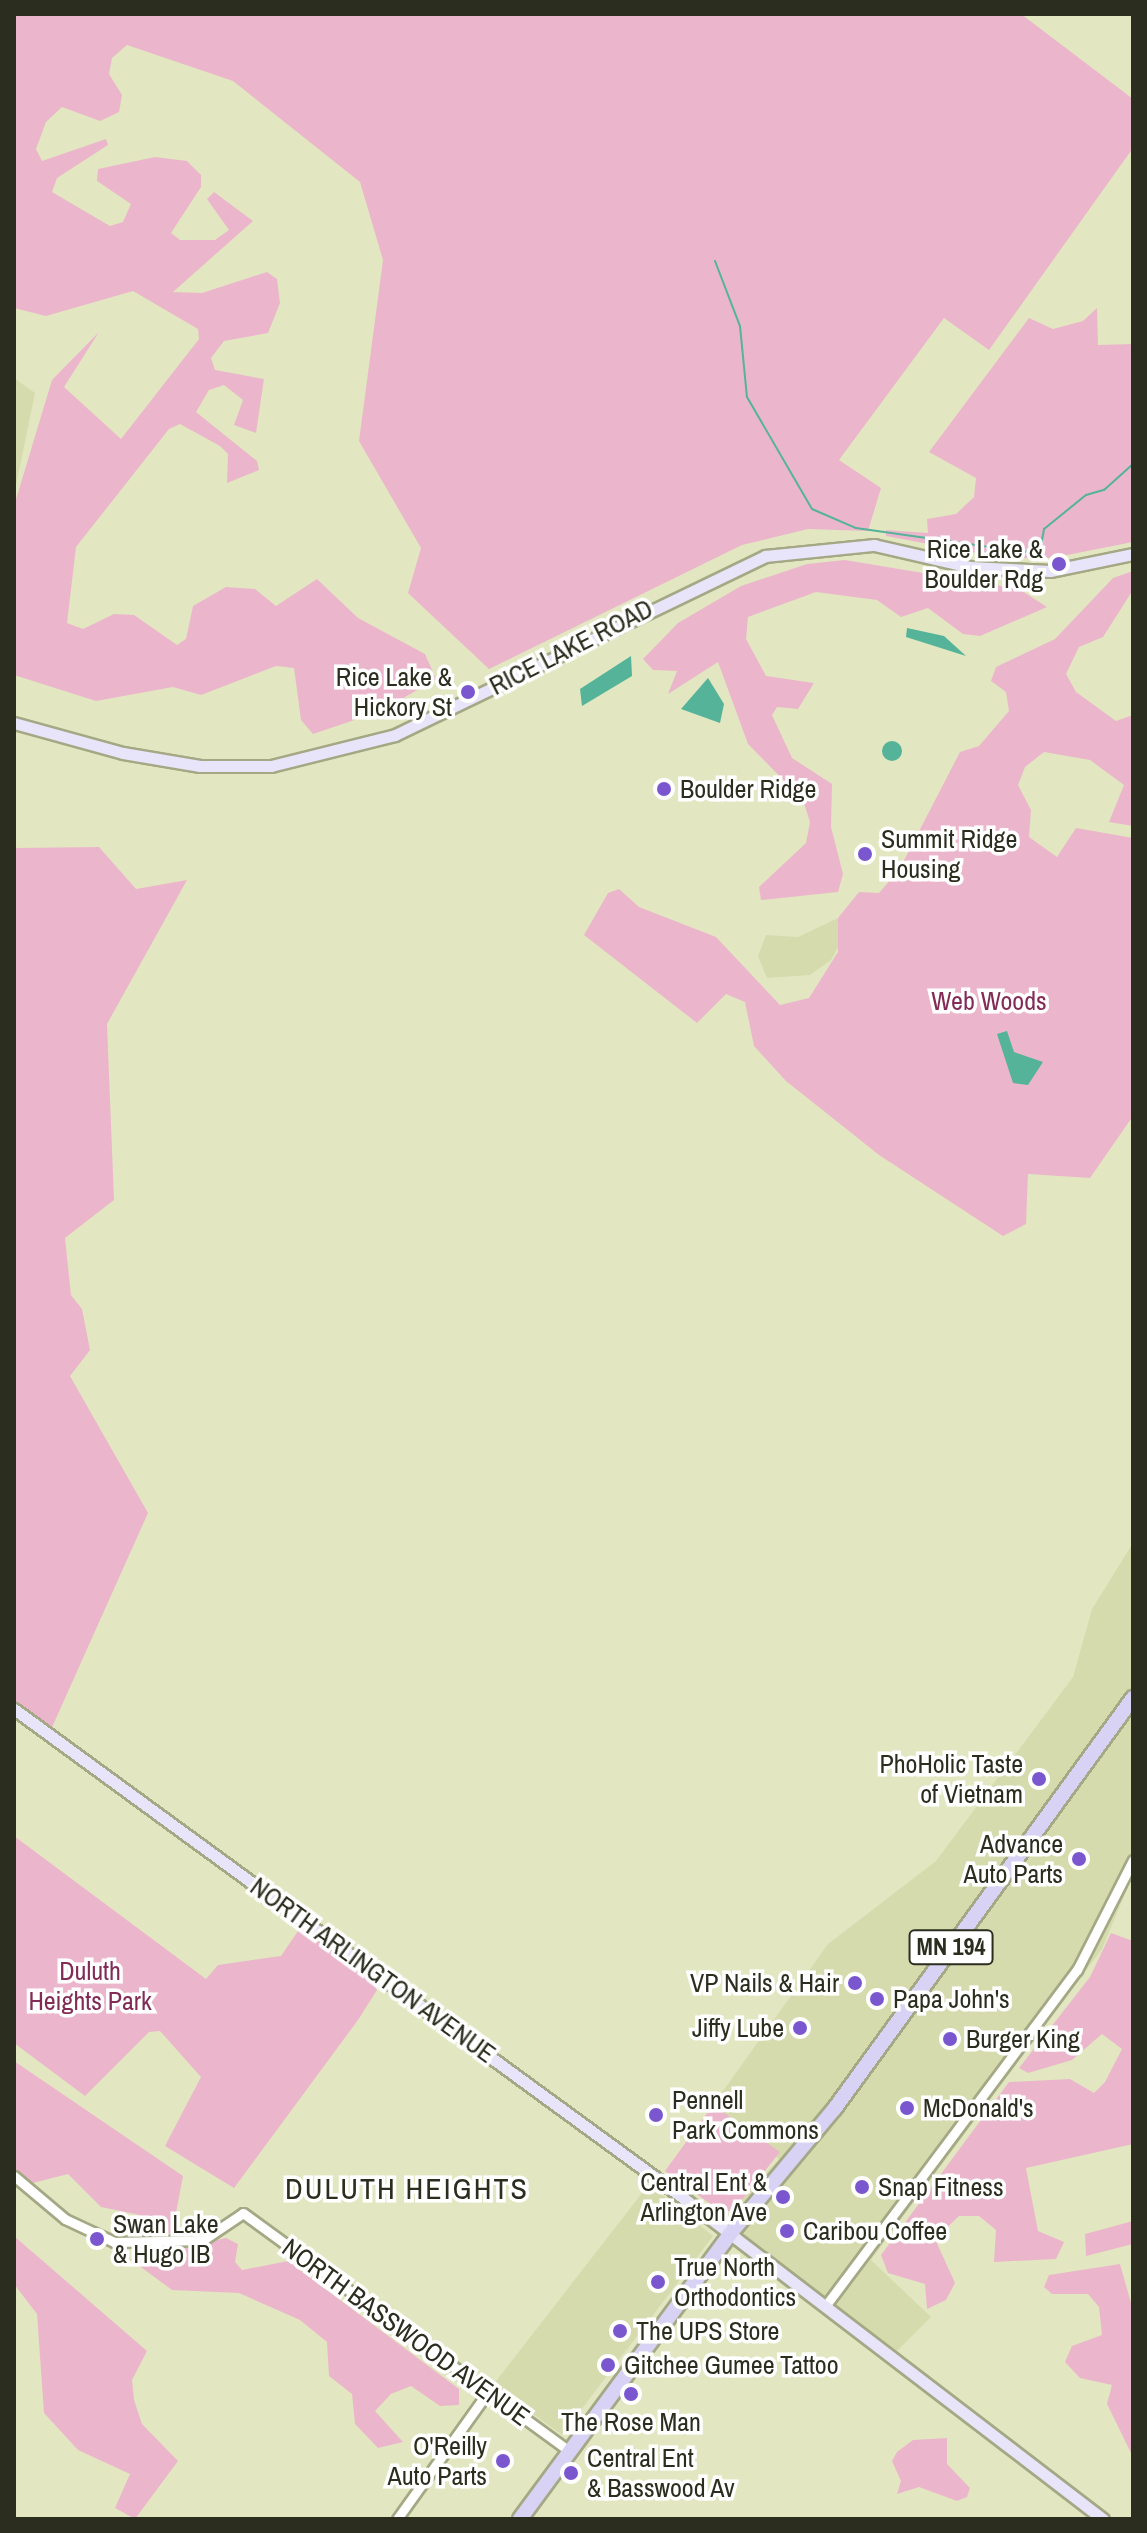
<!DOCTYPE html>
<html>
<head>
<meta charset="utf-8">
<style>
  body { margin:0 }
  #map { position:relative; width:1147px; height:2533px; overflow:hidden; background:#e2e7c1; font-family:"Archivo Narrow",sans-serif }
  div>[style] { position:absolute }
  .built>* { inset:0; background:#d6dbae }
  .green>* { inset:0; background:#ebb6cb }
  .water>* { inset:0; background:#54b399 }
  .round { border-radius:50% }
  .stream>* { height:2px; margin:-1px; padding:0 1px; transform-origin:1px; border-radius:1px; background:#54b399 }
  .roads { filter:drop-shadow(2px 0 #a4a884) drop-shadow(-2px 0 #a4a884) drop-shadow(0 2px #a4a884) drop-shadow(0 -2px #a4a884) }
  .minor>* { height:9px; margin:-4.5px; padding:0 4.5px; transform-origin:4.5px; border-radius:4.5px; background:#fff }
  .major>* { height:11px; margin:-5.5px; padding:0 5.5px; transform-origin:5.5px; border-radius:5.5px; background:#e8e4f9 }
  .highway>* { height:14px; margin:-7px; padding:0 7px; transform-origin:7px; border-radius:7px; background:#d8d2f5 }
  .dots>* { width:22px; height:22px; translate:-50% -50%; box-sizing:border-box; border:4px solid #fff; border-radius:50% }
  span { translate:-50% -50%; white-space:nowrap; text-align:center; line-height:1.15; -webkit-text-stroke:7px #fff; paint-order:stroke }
  .shield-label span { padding:2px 6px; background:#fff; border:2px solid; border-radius:6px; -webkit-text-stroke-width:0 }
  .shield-label { font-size:24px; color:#2b2d1e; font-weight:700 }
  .poi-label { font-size:26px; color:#2b2d1e }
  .right { translate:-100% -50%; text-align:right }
  .left { translate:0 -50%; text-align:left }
  .street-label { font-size:26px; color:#2b2d1e }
  .park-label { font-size:26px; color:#822b56 }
  .quarter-label { font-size:30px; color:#2b2d1e; letter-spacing:2px }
  .frame { position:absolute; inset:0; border:16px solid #2b2d1e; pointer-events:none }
</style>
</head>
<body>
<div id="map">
  <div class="built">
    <div style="clip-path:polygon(14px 378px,35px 393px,14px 495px)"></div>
    <div style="clip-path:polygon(838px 918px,840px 944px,831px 960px,810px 975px,767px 978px,758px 956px,766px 935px,798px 937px)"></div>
    <div style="clip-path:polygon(1133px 1543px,1133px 1875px,1102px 1949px,871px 2260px,931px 2317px,897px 2351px,723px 2220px,779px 2159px,713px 2105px,828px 1944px,936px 1861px,1073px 1677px,1092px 1609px)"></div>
    <div style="clip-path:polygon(649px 2184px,713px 2236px,562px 2435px,493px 2385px)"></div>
  </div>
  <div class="green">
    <div style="clip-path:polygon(14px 14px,1021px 14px,1133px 99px,1133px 148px,989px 350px,944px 318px,839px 460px,881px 488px,868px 531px,808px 529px,742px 545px,489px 669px,408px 593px,421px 548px,359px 441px,383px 260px,360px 182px,233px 81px,127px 45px,112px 58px,109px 74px,122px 95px,119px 112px,100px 121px,62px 107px,46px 122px,36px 149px,42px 161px,106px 139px,108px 145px,57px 178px,52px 192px,110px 226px,123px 222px,131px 204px,97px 181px,98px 169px,155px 157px,187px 161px,201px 175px,201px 187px,171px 233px,180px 240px,215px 240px,229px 230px,207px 199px,214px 192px,253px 221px,173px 292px,202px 293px,267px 272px,277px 279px,280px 303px,268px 333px,224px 341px,211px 358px,215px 370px,264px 379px,256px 433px,234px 425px,243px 400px,224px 385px,209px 390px,196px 412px,257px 461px,259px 470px,227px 483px,228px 454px,220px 446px,180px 424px,169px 429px,76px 547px,67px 623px,83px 629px,114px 614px,134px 615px,177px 645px,186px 639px,193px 606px,226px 587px,255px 589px,276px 606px,317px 579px,358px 618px,425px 654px,436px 679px,381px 711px,313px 734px,301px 720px,294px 668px,276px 666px,201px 695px,173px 687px,96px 701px,14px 675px,14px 506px,52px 380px,99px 332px,64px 387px,121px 439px,199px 339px,198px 329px,133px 291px,46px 316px,14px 308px)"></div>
    <div style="clip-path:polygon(1097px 308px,1098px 345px,1133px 344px,1133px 542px,1052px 558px,1003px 558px,886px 536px,886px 530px,928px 533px,927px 519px,956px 514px,974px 497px,976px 478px,929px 452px,1029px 318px,1053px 329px,1083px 321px)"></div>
    <div style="clip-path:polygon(845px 560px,1019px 589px,1047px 607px,980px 636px,963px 634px,928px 608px,901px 617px,877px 600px,816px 592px,748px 617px,746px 639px,766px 676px,814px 683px,798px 709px,777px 707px,772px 715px,792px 758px,832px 784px,831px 827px,843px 874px,838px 892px,761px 900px,759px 887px,806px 843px,810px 822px,803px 800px,748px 744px,718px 662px,668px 694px,677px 671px,653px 670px,643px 659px,678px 623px,741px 586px,807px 564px)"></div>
    <div style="clip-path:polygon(1133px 571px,1133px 590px,1103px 637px,1079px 647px,1066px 674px,1076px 692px,1116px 721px,1133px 715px,1133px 826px,1109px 822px,1124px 785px,1090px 760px,1044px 752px,1025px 767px,1018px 785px,1031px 810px,1029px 837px,1057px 857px,1076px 828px,1133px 838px,1133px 1116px,1090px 1178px,1028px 1174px,1026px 1224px,1003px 1236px,879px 1155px,786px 1081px,754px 1046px,745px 1002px,726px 994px,697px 1023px,584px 935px,608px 893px,619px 889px,639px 907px,716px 937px,780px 1005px,809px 998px,838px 952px,838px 918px,859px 892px,879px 893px,899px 870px,960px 752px,979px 746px,1009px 711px,1006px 692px,991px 681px,996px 667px,1055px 639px,1113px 578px)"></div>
    <div style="clip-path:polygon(99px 847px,136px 889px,187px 880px,107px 1024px,114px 1200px,65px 1238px,71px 1295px,82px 1309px,90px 1350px,70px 1376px,148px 1513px,49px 1734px,14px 1707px,14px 848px)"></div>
    <div style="clip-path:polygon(14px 1836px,206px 1979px,218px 1965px,281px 1956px,300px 1928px,373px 1981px,377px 1990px,358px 2020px,234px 2188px,165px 2146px,201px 2077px,160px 2031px,149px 2032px,85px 2096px,14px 2043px)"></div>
    <div style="clip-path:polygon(1111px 1933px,1133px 1941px,1133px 2144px,1026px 2168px,1038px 2231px,1064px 2242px,1056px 2259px,994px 2262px,996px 2230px,979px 2216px,959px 2216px,935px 2239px,955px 2283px,946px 2300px,927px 2309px,925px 2284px,888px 2273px,881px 2255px,1009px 2082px,1070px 2079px,1094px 2093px,1105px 2082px,1122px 2049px,1102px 2034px,1072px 2060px,1028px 2073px,1019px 2068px,1090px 1977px)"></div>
    <div style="clip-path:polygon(14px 2061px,183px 2176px,172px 2234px,149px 2230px,140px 2215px,101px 2207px,68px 2174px,33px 2183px,14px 2169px)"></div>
    <div style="clip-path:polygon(713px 2105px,780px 2152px,733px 2211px,720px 2211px,665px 2171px)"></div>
    <div style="clip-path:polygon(1133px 2221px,1133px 2244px,1086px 2256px,1085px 2234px)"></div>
    <div style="clip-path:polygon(14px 2236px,147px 2351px,132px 2380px,134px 2400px,142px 2424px,178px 2461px,135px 2519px,115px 2508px,130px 2474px,78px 2450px,44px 2413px,37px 2314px,14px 2284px)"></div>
    <div style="clip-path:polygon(226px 2238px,238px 2244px,235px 2262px,242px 2270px,288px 2261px,459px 2389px,459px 2405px,440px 2406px,411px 2386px,391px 2394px,375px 2411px,403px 2442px,378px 2448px,355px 2424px,352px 2394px,329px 2376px,327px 2342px,300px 2320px,239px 2293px,172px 2290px,130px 2259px)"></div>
    <div style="clip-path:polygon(1120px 2264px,1133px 2310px,1133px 2457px,1107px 2404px,1112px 2385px,1080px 2378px,1065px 2362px,1072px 2346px,1102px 2335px,1099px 2307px,1088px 2294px,1052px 2294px,1044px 2287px,1049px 2275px)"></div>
    <div style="clip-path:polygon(947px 2438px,947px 2464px,970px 2488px,967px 2497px,957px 2501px,919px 2487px,897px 2494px,901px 2481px,892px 2461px,897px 2452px,913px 2440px)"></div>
  </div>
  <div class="water">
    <div style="clip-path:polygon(907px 628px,944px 636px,966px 656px,906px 637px)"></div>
    <div style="clip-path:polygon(631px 656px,632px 676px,582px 706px,580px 689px)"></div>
    <div style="clip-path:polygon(708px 678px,724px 704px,720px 723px,681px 709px)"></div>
    <div class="round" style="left:882px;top:741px;width:20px;height:20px"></div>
    <div style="clip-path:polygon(1007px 1031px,1014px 1052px,1043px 1062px,1028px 1085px,1013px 1083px,997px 1034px)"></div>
  </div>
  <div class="stream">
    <div style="left:715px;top:261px;width:70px;rotate:69deg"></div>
    <div style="left:740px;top:326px;width:71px;rotate:84.4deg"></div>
    <div style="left:747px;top:397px;width:129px;rotate:59.9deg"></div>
    <div style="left:812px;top:509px;width:48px;rotate:23.4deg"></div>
    <div style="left:856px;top:528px;width:171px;rotate:8.1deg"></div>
    <div style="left:1025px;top:552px;width:17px;rotate:-24deg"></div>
    <div style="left:1041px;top:545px;width:16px;rotate:-79deg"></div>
    <div style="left:1044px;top:529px;width:54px;rotate:-39deg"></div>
    <div style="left:1086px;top:495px;width:19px;rotate:-16deg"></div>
    <div style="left:1104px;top:490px;width:39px;rotate:-42deg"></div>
  </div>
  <div class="roads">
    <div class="minor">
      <div style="left:14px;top:2176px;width:67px;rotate:40.1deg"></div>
      <div style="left:65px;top:2219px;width:54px;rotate:25.1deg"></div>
      <div style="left:114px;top:2242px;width:89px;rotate:-1.3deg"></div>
      <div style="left:203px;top:2240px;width:48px;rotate:-34deg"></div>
      <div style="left:243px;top:2213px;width:404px;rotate:36.1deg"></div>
      <div style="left:826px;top:2305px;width:419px;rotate:-53.2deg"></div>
      <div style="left:1077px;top:1970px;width:123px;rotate:-63deg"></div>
      <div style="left:397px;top:2519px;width:156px;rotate:-54.4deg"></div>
    </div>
    <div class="major">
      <div style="left:14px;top:723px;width:113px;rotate:15.4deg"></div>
      <div style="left:123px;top:753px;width:78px;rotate:9.6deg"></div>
      <div style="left:200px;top:766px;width:71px"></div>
      <div style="left:271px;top:766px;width:128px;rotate:-14deg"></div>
      <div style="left:395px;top:735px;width:411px;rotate:-25.8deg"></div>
      <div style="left:765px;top:556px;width:110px;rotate:-5.8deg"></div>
      <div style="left:874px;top:545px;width:98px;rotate:12.9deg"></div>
      <div style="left:970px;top:567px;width:80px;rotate:2.9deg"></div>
      <div style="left:1050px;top:571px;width:85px;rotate:-11.6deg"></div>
      <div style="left:14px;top:1709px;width:832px;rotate:36.15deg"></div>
      <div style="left:686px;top:2200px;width:525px;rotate:37.42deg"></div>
    </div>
    <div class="highway">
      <div style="left:520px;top:2519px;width:354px;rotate:-53.6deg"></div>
      <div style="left:730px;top:2234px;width:164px;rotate:-50.2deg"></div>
      <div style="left:835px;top:2108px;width:507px;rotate:-53.99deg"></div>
    </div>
  </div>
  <div class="dots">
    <div style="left:1059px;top:564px;background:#7a56cf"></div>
    <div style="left:468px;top:692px;background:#7a56cf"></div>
    <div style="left:664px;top:789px;background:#7a56cf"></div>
    <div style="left:865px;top:854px;background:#7a56cf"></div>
    <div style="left:1039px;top:1779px;background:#7a56cf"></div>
    <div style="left:1079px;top:1859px;background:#7a56cf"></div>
    <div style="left:855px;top:1983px;background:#7a56cf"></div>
    <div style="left:877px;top:1999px;background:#7a56cf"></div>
    <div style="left:800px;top:2028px;background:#7a56cf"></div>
    <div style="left:950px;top:2039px;background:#7a56cf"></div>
    <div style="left:907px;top:2108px;background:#7a56cf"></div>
    <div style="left:656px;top:2115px;background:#7a56cf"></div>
    <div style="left:862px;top:2187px;background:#7a56cf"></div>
    <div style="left:783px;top:2197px;background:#7a56cf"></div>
    <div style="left:787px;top:2231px;background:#7a56cf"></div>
    <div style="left:97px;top:2239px;background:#7a56cf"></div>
    <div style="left:658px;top:2282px;background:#7a56cf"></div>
    <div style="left:620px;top:2331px;background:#7a56cf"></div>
    <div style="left:608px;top:2365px;background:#7a56cf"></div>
    <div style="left:631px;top:2394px;background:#7a56cf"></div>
    <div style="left:503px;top:2461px;background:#7a56cf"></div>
    <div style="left:571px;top:2473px;background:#7a56cf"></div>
  </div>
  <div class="shield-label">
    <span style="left:951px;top:1947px">MN 194</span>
  </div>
  <div class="poi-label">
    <span class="right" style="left:1043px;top:564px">Rice Lake &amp;<br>Boulder Rdg</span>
    <span class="right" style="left:452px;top:692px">Rice Lake &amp;<br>Hickory St</span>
    <span class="left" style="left:680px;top:789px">Boulder Ridge</span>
    <span class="left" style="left:881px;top:854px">Summit Ridge<br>Housing</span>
    <span class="right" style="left:1023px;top:1779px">PhoHolic Taste<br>of Vietnam</span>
    <span class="right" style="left:1063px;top:1859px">Advance<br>Auto Parts</span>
    <span class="right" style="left:839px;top:1983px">VP Nails &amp; Hair</span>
    <span class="left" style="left:893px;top:1999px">Papa John's</span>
    <span class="right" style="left:784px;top:2028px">Jiffy Lube</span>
    <span class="left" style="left:966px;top:2039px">Burger King</span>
    <span class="left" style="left:672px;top:2115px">Pennell<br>Park Commons</span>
    <span class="left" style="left:923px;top:2108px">McDonald's</span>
    <span class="right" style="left:767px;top:2197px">Central Ent &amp;<br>Arlington Ave</span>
    <span class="left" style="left:878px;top:2187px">Snap Fitness</span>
    <span class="left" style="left:113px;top:2239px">Swan Lake<br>&amp; Hugo IB</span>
    <span class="left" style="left:803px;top:2231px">Caribou Coffee</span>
    <span class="left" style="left:674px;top:2282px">True North<br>Orthodontics</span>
    <span class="left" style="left:636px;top:2331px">The UPS Store</span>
    <span class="left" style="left:624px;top:2365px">Gitchee Gumee Tattoo</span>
    <span style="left:631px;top:2422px">The Rose Man</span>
    <span class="right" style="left:487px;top:2461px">O'Reilly<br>Auto Parts</span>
    <span class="left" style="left:587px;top:2473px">Central Ent<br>&amp; Basswood Av</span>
  </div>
  <div class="street-label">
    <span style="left:571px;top:647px;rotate:-27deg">RICE LAKE ROAD</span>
    <span style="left:373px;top:1970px;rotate:36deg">NORTH ARLINGTON AVENUE</span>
    <span style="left:406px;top:2332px;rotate:36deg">NORTH BASSWOOD AVENUE</span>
  </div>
  <div class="park-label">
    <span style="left:989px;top:1001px">Web Woods</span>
    <span style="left:90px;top:1986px">Duluth<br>Heights Park</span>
  </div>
  <div class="quarter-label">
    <span style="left:407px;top:2188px">DULUTH HEIGHTS</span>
  </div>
  <div class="frame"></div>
</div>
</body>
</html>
